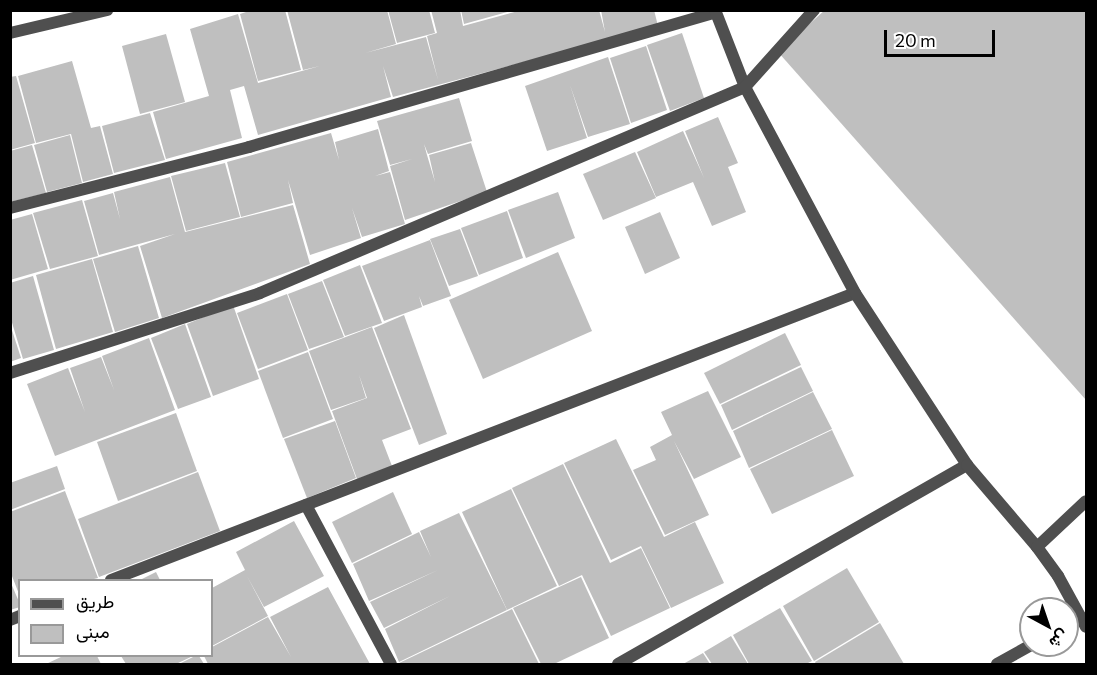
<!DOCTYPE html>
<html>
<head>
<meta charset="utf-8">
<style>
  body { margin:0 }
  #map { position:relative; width:1097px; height:675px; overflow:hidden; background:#fff; font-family:Commissioner,Vazirmatn,sans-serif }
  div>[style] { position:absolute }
  .building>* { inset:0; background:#bfbfbf }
  .pedestrian>* { height:12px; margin:-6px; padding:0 6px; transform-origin:6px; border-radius:6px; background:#4f4f4f }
  .minor>* { height:12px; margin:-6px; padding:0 6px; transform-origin:6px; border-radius:6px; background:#4f4f4f }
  span { translate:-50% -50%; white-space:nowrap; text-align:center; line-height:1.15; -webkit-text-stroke:4.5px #fff; paint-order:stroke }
  .frame { position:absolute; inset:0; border:12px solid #000; pointer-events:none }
  .legend { position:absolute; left:18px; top:579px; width:195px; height:78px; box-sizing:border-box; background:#fff; border:2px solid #999; margin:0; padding:8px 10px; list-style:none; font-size:18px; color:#000 }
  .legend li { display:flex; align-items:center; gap:12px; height:30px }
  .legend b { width:30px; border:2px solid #999 }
  .north { position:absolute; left:1019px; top:597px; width:60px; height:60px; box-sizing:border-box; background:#fff; border:2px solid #999; border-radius:50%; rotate:140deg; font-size:16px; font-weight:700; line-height:24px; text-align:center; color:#000 }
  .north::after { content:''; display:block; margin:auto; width:21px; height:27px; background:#000; clip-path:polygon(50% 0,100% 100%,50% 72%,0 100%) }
  .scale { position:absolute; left:884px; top:30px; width:111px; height:27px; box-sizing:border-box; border:3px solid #000; border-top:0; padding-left:8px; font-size:18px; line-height:21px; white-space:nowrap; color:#000; -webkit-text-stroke:4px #fff; paint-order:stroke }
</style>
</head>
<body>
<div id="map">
  <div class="building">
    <div style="clip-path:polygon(252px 10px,285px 10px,301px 70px,258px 81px,240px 14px)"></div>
    <div style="clip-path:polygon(287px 10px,387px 10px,396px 44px,365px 53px,426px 37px,438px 80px,427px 36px,437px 33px,431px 10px,460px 10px,463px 26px,522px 10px,599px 10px,605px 32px,601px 10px,654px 10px,658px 26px,393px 97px,383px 66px,391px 97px,258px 135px,244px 86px,230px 90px,242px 138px,166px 159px,153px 112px,209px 96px,190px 29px,238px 14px,258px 83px,320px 66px,303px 70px)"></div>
    <div style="clip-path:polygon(388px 10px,429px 10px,435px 33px,397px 43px)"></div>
    <div style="clip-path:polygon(461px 10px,511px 10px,511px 11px,464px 24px)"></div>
    <div style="clip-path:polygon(825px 10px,1086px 10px,1086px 400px,778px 52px)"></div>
    <div style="clip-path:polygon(682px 33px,704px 98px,670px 111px,647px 45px)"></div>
    <div style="clip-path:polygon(166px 34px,185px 102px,140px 114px,122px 46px)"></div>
    <div style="clip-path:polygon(646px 46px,667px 110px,631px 123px,610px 58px)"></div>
    <div style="clip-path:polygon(608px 57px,630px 124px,588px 137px,570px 85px,587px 138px,547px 151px,525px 86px)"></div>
    <div style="clip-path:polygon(72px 61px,91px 128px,100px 126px,113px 174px,83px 182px,71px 134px,36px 143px,18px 76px)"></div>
    <div style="clip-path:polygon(16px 76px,35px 143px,10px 150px,10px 77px)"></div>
    <div style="clip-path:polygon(459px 98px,472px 141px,428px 154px,424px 144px,427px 155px,435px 182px,429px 155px,471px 143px,487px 192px,405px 220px,390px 166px,412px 159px,390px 165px,377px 121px)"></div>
    <div style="clip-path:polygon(150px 113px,165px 160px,114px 173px,102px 126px)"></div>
    <div style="clip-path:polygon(718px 117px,738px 163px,728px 167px,746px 212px,712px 226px,693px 182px,656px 197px,637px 152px,683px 131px,704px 178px,685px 131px)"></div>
    <div style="clip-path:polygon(378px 129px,389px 171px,375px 176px,390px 172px,405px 224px,362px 237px,352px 208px,361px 238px,310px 255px,288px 180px,293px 203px,241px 217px,227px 162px,331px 133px,339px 160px,335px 142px)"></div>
    <div style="clip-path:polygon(70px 135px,82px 183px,47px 192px,34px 145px)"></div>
    <div style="clip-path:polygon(32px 145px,46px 193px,10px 202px,10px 151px)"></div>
    <div style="clip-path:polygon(635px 152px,656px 198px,603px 220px,583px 174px)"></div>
    <div style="clip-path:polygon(225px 163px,240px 217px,186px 231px,171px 176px)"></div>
    <div style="clip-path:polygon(170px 177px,185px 232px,293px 205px,310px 264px,162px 318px,140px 246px,175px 234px,99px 255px,84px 201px,113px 193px,120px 219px,114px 192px)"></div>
    <div style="clip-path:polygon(558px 192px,575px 238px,526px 258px,508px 210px)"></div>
    <div style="clip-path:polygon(82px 200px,98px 256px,50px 269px,33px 213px)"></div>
    <div style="clip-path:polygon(507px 211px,523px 258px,479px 275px,461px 228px)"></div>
    <div style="clip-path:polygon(660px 212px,680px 258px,645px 274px,625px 227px)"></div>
    <div style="clip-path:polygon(32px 214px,48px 269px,10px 280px,10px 220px)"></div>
    <div style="clip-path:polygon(460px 229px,478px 276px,449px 286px,430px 239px)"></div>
    <div style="clip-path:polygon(430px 240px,451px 296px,423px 306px,419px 296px,422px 307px,384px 321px,362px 266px)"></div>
    <div style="clip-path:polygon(138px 246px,159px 318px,115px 332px,93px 259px)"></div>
    <div style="clip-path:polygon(558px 252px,592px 331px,483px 379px,449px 300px)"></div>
    <div style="clip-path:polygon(92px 259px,113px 332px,56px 349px,36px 275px)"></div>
    <div style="clip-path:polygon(360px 265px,382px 323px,345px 336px,323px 280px)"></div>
    <div style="clip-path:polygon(33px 276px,54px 350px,23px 359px,10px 316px,10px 283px)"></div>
    <div style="clip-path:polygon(322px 281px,344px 337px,309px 349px,288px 294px)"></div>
    <div style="clip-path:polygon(287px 294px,308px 350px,258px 369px,237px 313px)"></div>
    <div style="clip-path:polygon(233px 305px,259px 379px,213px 396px,187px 324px)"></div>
    <div style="clip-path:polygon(404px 315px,447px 434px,419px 445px,374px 328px)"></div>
    <div style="clip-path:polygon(10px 324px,21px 358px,10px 362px)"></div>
    <div style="clip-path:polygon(185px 324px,211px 397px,178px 409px,151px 338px)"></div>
    <div style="clip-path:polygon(372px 327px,411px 429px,382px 440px,392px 466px,357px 479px,332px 411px,367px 398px,359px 375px,366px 398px,331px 410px,309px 351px)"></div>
    <div style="clip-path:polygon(785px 333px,801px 365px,720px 404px,704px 373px)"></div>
    <div style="clip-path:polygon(149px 338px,175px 410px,55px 456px,27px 384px,68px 368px,85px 412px,70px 368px,101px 357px,114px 390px,102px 356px)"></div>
    <div style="clip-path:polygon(308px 352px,333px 419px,283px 438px,258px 371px)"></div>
    <div style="clip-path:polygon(801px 367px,813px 391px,732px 430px,721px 405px)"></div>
    <div style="clip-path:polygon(708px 391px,741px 457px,694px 479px,674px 441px,709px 515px,665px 535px,633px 470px,656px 460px,650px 447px,672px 435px,661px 412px)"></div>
    <div style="clip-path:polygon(813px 392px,832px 429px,749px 468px,733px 431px)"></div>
    <div style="clip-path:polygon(176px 413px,197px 471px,118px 501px,97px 442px)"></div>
    <div style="clip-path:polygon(335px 421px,356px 478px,307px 498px,284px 439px)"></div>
    <div style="clip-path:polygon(832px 430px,854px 476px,772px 514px,750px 469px)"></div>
    <div style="clip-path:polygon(616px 439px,664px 537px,695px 522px,724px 583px,671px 608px,641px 546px,611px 560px,564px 463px)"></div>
    <div style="clip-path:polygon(563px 464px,610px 563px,641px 548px,670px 608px,611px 636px,582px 575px,559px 586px,512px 488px)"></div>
    <div style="clip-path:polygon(57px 466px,65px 489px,10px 510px,10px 483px)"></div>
    <div style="clip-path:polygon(198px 472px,220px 531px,99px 577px,78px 519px)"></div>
    <div style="clip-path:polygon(511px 489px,557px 586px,507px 610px,462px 512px)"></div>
    <div style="clip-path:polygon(65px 491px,98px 578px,90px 580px,20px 580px,19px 594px,10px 571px,10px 512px)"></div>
    <div style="clip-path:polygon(393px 492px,412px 534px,352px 563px,332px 522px)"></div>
    <div style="clip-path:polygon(459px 513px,507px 610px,399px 662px,385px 629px,450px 596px,384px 628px,370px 602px,438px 570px,369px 601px,353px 564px,419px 532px,431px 557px,420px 531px)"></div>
    <div style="clip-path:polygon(294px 521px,324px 576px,264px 607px,247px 576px,268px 616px,212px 646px,212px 588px,245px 570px,236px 552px)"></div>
    <div style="clip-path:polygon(847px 568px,879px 622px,814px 661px,783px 606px)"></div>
    <div style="clip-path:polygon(156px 572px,160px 580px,140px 580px)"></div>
    <div style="clip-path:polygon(581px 577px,609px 638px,554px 664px,541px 664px,513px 608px)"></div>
    <div style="clip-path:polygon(10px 581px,20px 604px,20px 607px,10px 610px)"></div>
    <div style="clip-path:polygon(328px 587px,370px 664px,208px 664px,204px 656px,212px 656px,212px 647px,268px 617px,291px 657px,270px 617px)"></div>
    <div style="clip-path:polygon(780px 608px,812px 661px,806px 664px,749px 664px,733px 635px)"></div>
    <div style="clip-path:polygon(512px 609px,539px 664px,397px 664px)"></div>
    <div style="clip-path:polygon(880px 623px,904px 664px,816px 664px,815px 662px)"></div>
    <div style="clip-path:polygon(731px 636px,748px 664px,712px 664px,704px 652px)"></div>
    <div style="clip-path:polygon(703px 653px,710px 664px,683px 664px)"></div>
    <div style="clip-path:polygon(63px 656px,97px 656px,101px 664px,46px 664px)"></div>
    <div style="clip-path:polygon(121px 656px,193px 656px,176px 664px,126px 664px)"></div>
    <div style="clip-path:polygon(195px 656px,199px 656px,204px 664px,179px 664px)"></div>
  </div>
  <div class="pedestrian">
    <div style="left:10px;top:33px;width:100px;rotate:-13.3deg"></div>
    <div style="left:10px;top:208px;width:247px;rotate:-14.3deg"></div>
    <div style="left:249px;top:147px;width:486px;rotate:-16.1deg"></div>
    <div style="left:10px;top:373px;width:262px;rotate:-17.7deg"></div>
    <div style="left:260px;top:293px;width:527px;rotate:-23.01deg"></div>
    <div style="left:306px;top:505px;width:180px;rotate:61.9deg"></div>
    <div style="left:111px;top:580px;width:797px;rotate:-21.09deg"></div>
    <div style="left:10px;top:620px;width:11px;rotate:-22deg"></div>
    <div style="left:618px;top:664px;width:402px;rotate:-29.7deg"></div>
  </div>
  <div class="minor">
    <div style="left:715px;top:10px;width:83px;rotate:68.7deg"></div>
    <div style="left:745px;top:87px;width:234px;rotate:61.9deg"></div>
    <div style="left:855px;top:293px;width:205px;rotate:56.9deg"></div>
    <div style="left:967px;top:465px;width:108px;rotate:49.5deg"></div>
    <div style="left:1037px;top:547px;width:36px;rotate:54deg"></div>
    <div style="left:1058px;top:576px;width:58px;rotate:61.2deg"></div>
    <div style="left:745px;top:87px;width:103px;rotate:-48.1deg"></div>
    <div style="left:1037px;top:547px;width:67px;rotate:-43.2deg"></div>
    <div style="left:1067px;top:624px;width:15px;rotate:-32deg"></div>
    <div style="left:997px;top:664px;width:39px;rotate:-29deg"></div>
  </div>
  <div class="frame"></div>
  <ul class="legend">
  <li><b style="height:8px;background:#4f4f4f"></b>طريق</li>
  <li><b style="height:16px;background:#bfbfbf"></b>مبنى</li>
  </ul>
  <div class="north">ش</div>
  <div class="scale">20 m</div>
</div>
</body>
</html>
